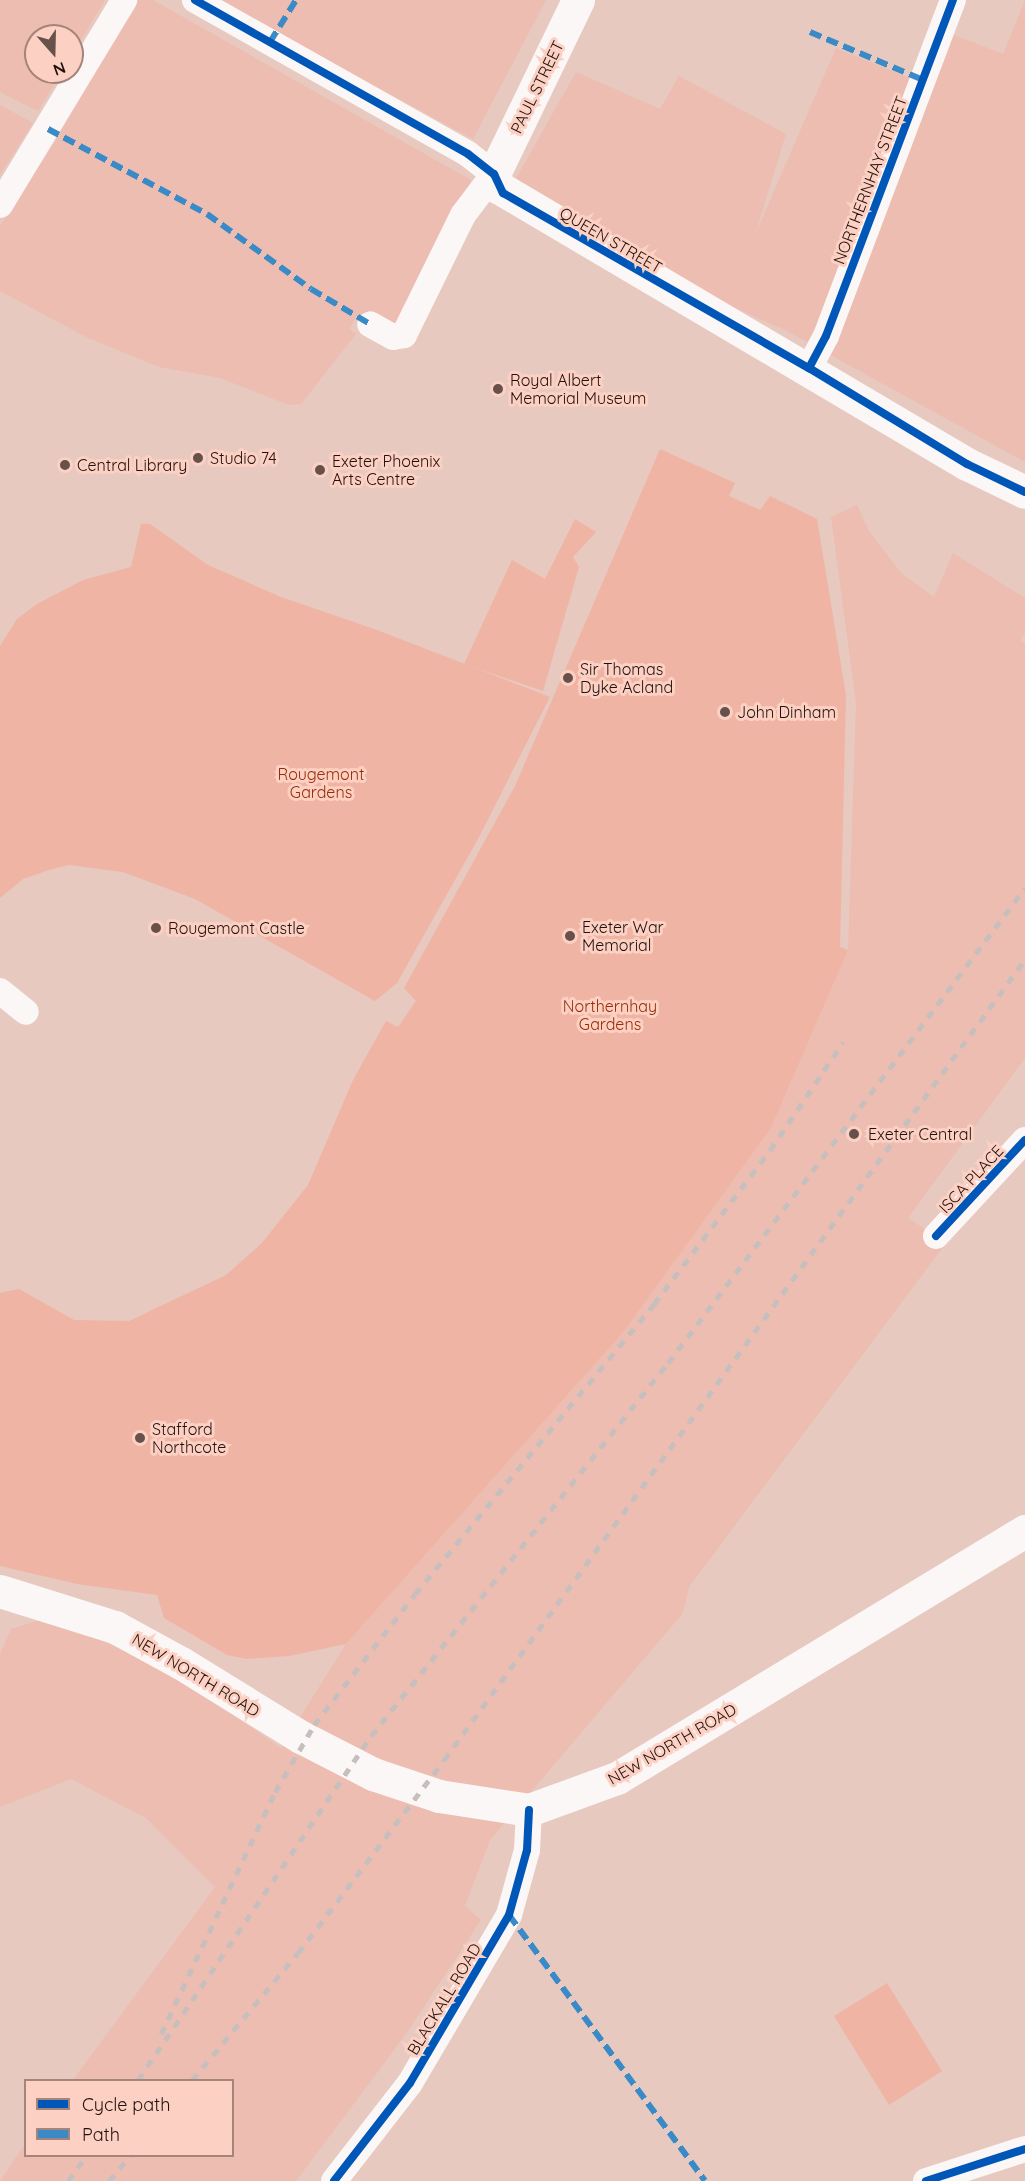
<!DOCTYPE html>
<html>
<head>
<meta charset="utf-8">
<style>
  body { margin:0 }
  #map { position:relative; width:1025px; height:2181px; overflow:hidden; background:#e7c9c0; font-family:Quicksand,sans-serif }
  div>[style] { position:absolute }
  .built>* { inset:0; background:#ecbdb0 }
  .green>* { inset:0; background:#efb4a3 }
  .minor>* { height:26px; margin:-13px; padding:0 13px; transform-origin:13px; border-radius:13px; background:#fbf7f6 }
  .tertiary>* { height:33px; margin:-16.5px; padding:0 16.5px; transform-origin:16.5px; border-radius:16.5px; background:#fbf7f6 }
  .secondary>* { height:33px; margin:-16.5px; padding:0 16.5px; transform-origin:16.5px; border-radius:16.5px; background:#fbf7f6 }
  .rail>* { height:4.5px; margin-top:-2.25px; transform-origin:0; background:repeating-linear-gradient(90deg,#c7bfbd 0 8px,transparent 0 16px) }
  .quiet>* { height:6px; margin-top:-3px; transform-origin:0; background:repeating-linear-gradient(90deg,#398ac6 0 12px,transparent 0 18px) }
  .cycleway>* { height:8px; margin:-4px; padding:0 4px; transform-origin:4px; border-radius:4px; background:#0057b8 }
  .dots>* { width:16px; height:16px; translate:-50% -50%; box-sizing:border-box; border:3px solid #fcd1c4; border-radius:50% }
  span { translate:-50% -50%; white-space:nowrap; text-align:center; line-height:1.15; -webkit-text-stroke:6px #fcd1c4; paint-order:stroke }
  .street-label { font-size:16px; color:#22100a }
  .poi-label { font-size:16px; color:#22100a }
  .left { translate:0 -50%; text-align:left }
  .park-label { font-size:16px; color:#982d03 }
  .legend { position:absolute; left:24px; top:2079px; width:210px; height:78px; box-sizing:border-box; background:#fcd1c4; border:2px solid #a5847a; margin:0; padding:8px 10px; list-style:none; font-size:18px; color:#22100a }
  .legend li { display:flex; align-items:center; gap:12px; height:30px }
  .legend b { width:30px; border:2px solid #a5847a }
  .north { position:absolute; left:24px; top:24px; width:60px; height:60px; box-sizing:border-box; background:#fcd1c4; border:2px solid #a5847a; border-radius:50%; rotate:160deg; font-size:16px; font-weight:700; line-height:24px; text-align:center; color:#22100a }
  .north::after { content:''; display:block; margin:auto; width:21px; height:27px; background:#67514a; clip-path:polygon(50% 0,100% 100%,50% 72%,0 100%) }
</style>
</head>
<body>
<div id="map">
  <div class="built">
    <div style="clip-path:polygon(0 0,105px 0,72px 55px,72px 36px,36px 36px,36px 72px,62px 72px,38px 111px,0 92px)"></div>
    <div style="clip-path:polygon(137px 0,153px 0,471px 180px,398px 335px,357px 316px,349px 329px,356px 334px,301px 404px,289px 405px,220px 378px,159px 367px,86px 337px,0 291px,0 226px,53px 145px)"></div>
    <div style="clip-path:polygon(216px 0,546px 0,473px 139px)"></div>
    <div style="clip-path:polygon(1025px 0,1025px 462px,787px 331px,722px 302px,515px 180px,576px 72px,660px 109px,679px 76px,786px 134px,755px 235px,836px 48px,909px 78px,904px 94px,949px 33px,1003px 54px)"></div>
    <div style="clip-path:polygon(0 105px,33px 123px,0 175px)"></div>
    <div style="clip-path:polygon(857px 505px,869px 531px,901px 573px,934px 597px,953px 553px,1025px 598px,1025px 633px,1020px 641px,1025px 643px,1025px 1058px,908px 1218px,946px 1243px,689px 1587px,683px 1613px,490px 1840px,465px 1906px,481px 1920px,406px 2034px,296px 2181px,0 2181px,25px 2144px,26px 2156px,232px 2156px,232px 2080px,73px 2080px,215px 1887px,146px 1818px,71px 1779px,0 1807px,0 1654px,11px 1629px,53px 1616px,180px 1679px,281px 1748px,346px 1644px,625px 1330px,771px 1128px,848px 950px,856px 703px,831px 517px)"></div>
  </div>
  <div class="green">
    <div style="clip-path:polygon(660px 449px,735px 483px,729px 496px,760px 510px,770px 496px,817px 519px,846px 695px,840px 947px,848px 950px,771px 1128px,625px 1330px,346px 1644px,289px 1656px,247px 1659px,227px 1655px,164px 1618px,157px 1595px,77px 1584px,0 1566px,0 1293px,19px 1289px,74px 1320px,129px 1321px,226px 1275px,262px 1243px,308px 1185px,353px 1080px,386px 1021px,398px 1027px,416px 1001px,404px 988px,515px 786px)"></div>
    <div style="clip-path:polygon(575px 519px,596px 532px,573px 557px,579px 567px,543px 691px,464px 664px,512px 560px,545px 579px)"></div>
    <div style="clip-path:polygon(141px 524px,150px 524px,208px 565px,281px 597px,377px 630px,550px 697px,478px 839px,397px 983px,375px 1001px,195px 899px,123px 872px,69px 865px,52px 869px,23px 879px,0 898px,0 646px,17px 619px,37px 604px,83px 580px,131px 567px)"></div>
    <div style="clip-path:polygon(887px 1983px,942px 2071px,889px 2105px,834px 2016px)"></div>
  </div>
  <div class="minor">
    <div style="left:195px;top:0;width:313px;rotate:29.4deg"></div>
    <div style="left:468px;top:154px;width:33px;rotate:38deg"></div>
    <div style="left:494px;top:174px;width:51px;rotate:127.1deg"></div>
    <div style="left:463px;top:215px;width:134px;rotate:116.2deg"></div>
    <div style="left:404px;top:335px;width:11px;rotate:170deg"></div>
    <div style="left:393px;top:337px;width:26px;rotate:-151deg"></div>
    <div style="left:0;top:205px;width:240px;rotate:-58.8deg"></div>
    <div style="left:809px;top:368px;width:36px;rotate:-62deg"></div>
    <div style="left:826px;top:336px;width:359px;rotate:-69.3deg"></div>
    <div style="left:0;top:991px;width:33px;rotate:39deg"></div>
    <div style="left:936px;top:1236px;width:131px;rotate:-47.2deg"></div>
    <div style="left:334px;top:2181px;width:124px;rotate:-52.2deg"></div>
    <div style="left:410px;top:2083px;width:195px;rotate:-59.5deg"></div>
    <div style="left:509px;top:1915px;width:67px;rotate:-74.5deg"></div>
    <div style="left:527px;top:1850px;width:40px;rotate:-87.1deg"></div>
    <div style="left:926px;top:2181px;width:104px;rotate:-17.9deg"></div>
  </div>
  <div class="tertiary">
    <div style="left:578px;top:0;width:193px;rotate:115.8deg"></div>
    <div style="left:494px;top:174px;width:14px;rotate:73deg"></div>
    <div style="left:498px;top:187px;width:545px;rotate:30.57deg"></div>
    <div style="left:967px;top:464px;width:64px;rotate:25.8deg"></div>
  </div>
  <div class="secondary">
    <div style="left:0;top:1591px;width:121px;rotate:17.4deg"></div>
    <div style="left:115px;top:1627px;width:75px;rotate:28.6deg"></div>
    <div style="left:181px;top:1663px;width:141px;rotate:31.7deg"></div>
    <div style="left:301px;top:1737px;width:81px;rotate:27.2deg"></div>
    <div style="left:373px;top:1774px;width:70px;rotate:18.4deg"></div>
    <div style="left:439px;top:1796px;width:91px;rotate:8.8deg"></div>
    <div style="left:529px;top:1810px;width:94px;rotate:-20deg"></div>
    <div style="left:617px;top:1778px;width:477px;rotate:-31.2deg"></div>
  </div>
  <div class="rail">
    <div style="left:161px;top:2034px;width:268px;rotate:-64.8deg"></div>
    <div style="left:275px;top:1792px;width:78px;rotate:-59.8deg"></div>
    <div style="left:314px;top:1725px;width:165px;rotate:-52.4deg"></div>
    <div style="left:415px;top:1594px;width:376px;rotate:-50.5deg"></div>
    <div style="left:654px;top:1304px;width:193px;rotate:-53deg"></div>
    <div style="left:770px;top:1150px;width:130px;rotate:-55.9deg"></div>
    <div style="left:138px;top:2080px;width:415px;rotate:-55.9deg"></div>
    <div style="left:371px;top:1736px;width:477px;rotate:-51.5deg"></div>
    <div style="left:668px;top:1363px;width:594px;rotate:-53.07deg"></div>
    <div style="left:192px;top:2080px;width:165px;rotate:-50.2deg"></div>
    <div style="left:298px;top:1953px;width:242px;rotate:-52.9deg"></div>
    <div style="left:444px;top:1760px;width:990px;rotate:-54.04deg"></div>
    <div style="left:68px;top:2181px;width:31px;rotate:-54deg"></div>
    <div style="left:109px;top:2181px;width:33px;rotate:-50deg"></div>
  </div>
  <div class="quiet">
    <div style="left:810px;top:32px;width:123px;rotate:23deg"></div>
    <div style="left:270px;top:42px;width:49px;rotate:-58.2deg"></div>
    <div style="left:48px;top:129px;width:180px;rotate:28.1deg"></div>
    <div style="left:207px;top:214px;width:128px;rotate:35.8deg"></div>
    <div style="left:311px;top:289px;width:69px;rotate:30.7deg"></div>
    <div style="left:509px;top:1915px;width:330px;rotate:53.6deg"></div>
  </div>
  <div class="cycleway">
    <div style="left:195px;top:0;width:313px;rotate:29.4deg"></div>
    <div style="left:468px;top:154px;width:33px;rotate:38deg"></div>
    <div style="left:494px;top:174px;width:21px;rotate:65deg"></div>
    <div style="left:503px;top:193px;width:353px;rotate:29.8deg"></div>
    <div style="left:809px;top:368px;width:185px;rotate:31.3deg"></div>
    <div style="left:967px;top:464px;width:64px;rotate:25.8deg"></div>
    <div style="left:809px;top:368px;width:36px;rotate:-62deg"></div>
    <div style="left:826px;top:336px;width:359px;rotate:-69.3deg"></div>
    <div style="left:936px;top:1236px;width:131px;rotate:-47.2deg"></div>
    <div style="left:334px;top:2181px;width:124px;rotate:-52.2deg"></div>
    <div style="left:410px;top:2083px;width:195px;rotate:-59.5deg"></div>
    <div style="left:509px;top:1915px;width:67px;rotate:-74.5deg"></div>
    <div style="left:527px;top:1850px;width:40px;rotate:-87.1deg"></div>
    <div style="left:926px;top:2181px;width:104px;rotate:-17.9deg"></div>
  </div>
  <div class="dots">
    <div style="left:498px;top:389px;background:#67514a"></div>
    <div style="left:198px;top:458px;background:#67514a"></div>
    <div style="left:65px;top:465px;background:#67514a"></div>
    <div style="left:320px;top:470px;background:#67514a"></div>
    <div style="left:568px;top:678px;background:#67514a"></div>
    <div style="left:725px;top:712px;background:#67514a"></div>
    <div style="left:156px;top:928px;background:#67514a"></div>
    <div style="left:570px;top:936px;background:#67514a"></div>
    <div style="left:854px;top:1134px;background:#67514a"></div>
    <div style="left:140px;top:1438px;background:#67514a"></div>
  </div>
  <div class="street-label">
    <span style="left:537px;top:87px;rotate:-64deg">PAUL STREET</span>
    <span style="left:870px;top:180px;rotate:-69deg">NORTHERNHAY STREET</span>
    <span style="left:611px;top:240px;rotate:30deg">QUEEN STREET</span>
    <span style="left:971px;top:1179px;rotate:-47deg">ISCA PLACE</span>
    <span style="left:196px;top:1675px;rotate:31deg">NEW NORTH ROAD</span>
    <span style="left:672px;top:1744px;rotate:-30deg">NEW NORTH ROAD</span>
    <span style="left:444px;top:1999px;rotate:-59deg">BLACKALL ROAD</span>
  </div>
  <div class="poi-label">
    <span class="left" style="left:510px;top:389px">Royal Albert<br>Memorial Museum</span>
    <span class="left" style="left:210px;top:458px">Studio 74</span>
    <span class="left" style="left:332px;top:470px">Exeter Phoenix<br>Arts Centre</span>
    <span class="left" style="left:77px;top:465px">Central Library</span>
    <span class="left" style="left:580px;top:678px">Sir Thomas<br>Dyke Acland</span>
    <span class="left" style="left:737px;top:712px">John Dinham</span>
    <span class="left" style="left:582px;top:936px">Exeter War<br>Memorial</span>
    <span class="left" style="left:168px;top:928px">Rougemont Castle</span>
    <span class="left" style="left:868px;top:1134px">Exeter Central</span>
    <span class="left" style="left:152px;top:1438px">Stafford<br>Northcote</span>
  </div>
  <div class="park-label">
    <span style="left:321px;top:783px">Rougemont<br>Gardens</span>
    <span style="left:610px;top:1015px">Northernhay<br>Gardens</span>
  </div>
  <ul class="legend">
  <li><b style="height:8px;background:#0057b8"></b>Cycle path</li>
  <li><b style="height:8px;background:#398ac6"></b>Path</li>
  </ul>
  <div class="north">N</div>
</div>
</body>
</html>
